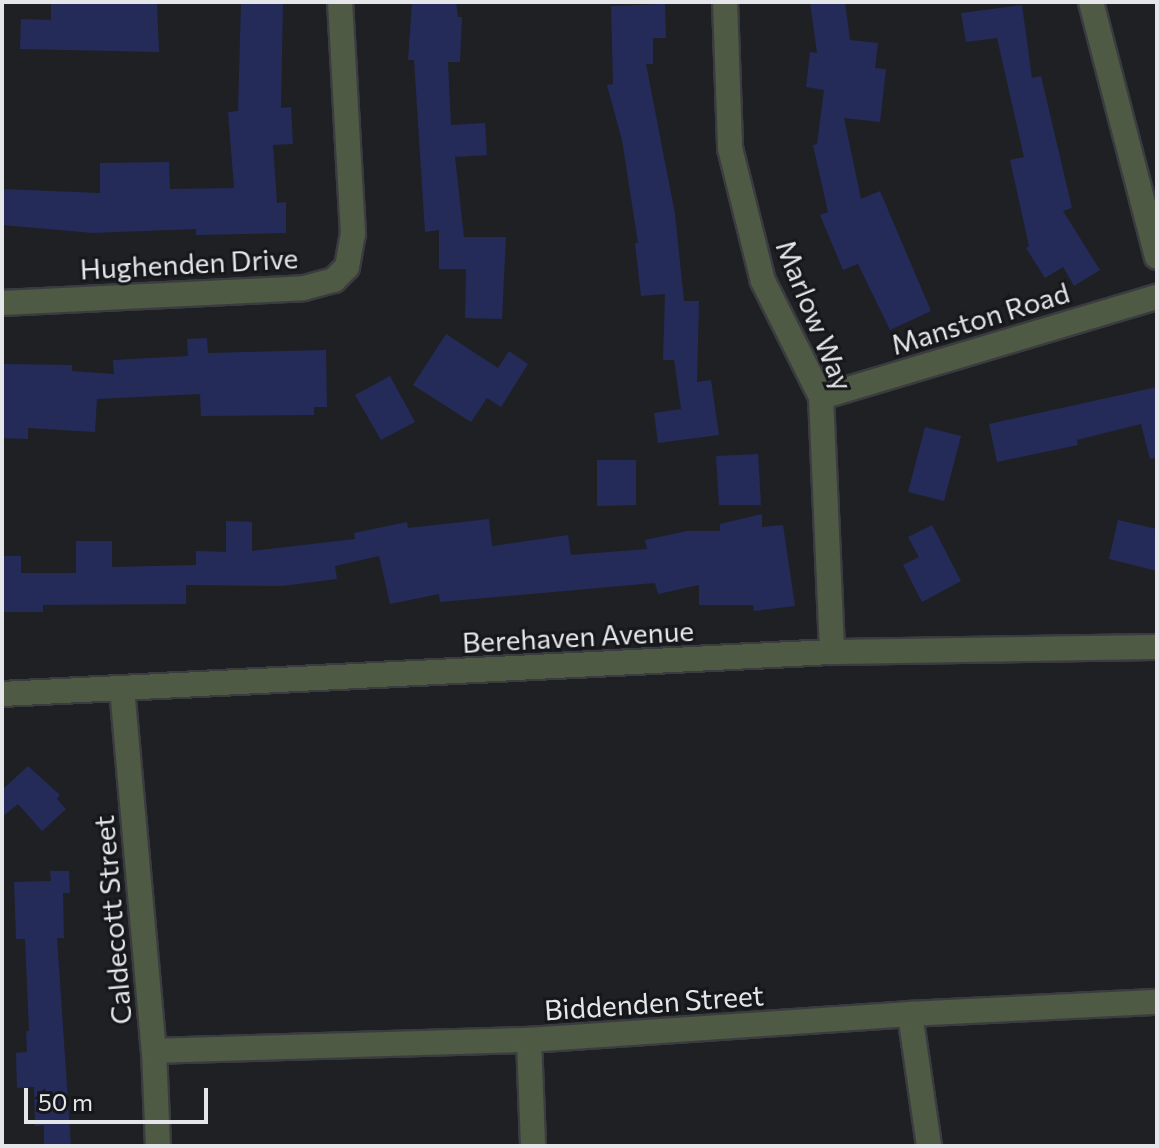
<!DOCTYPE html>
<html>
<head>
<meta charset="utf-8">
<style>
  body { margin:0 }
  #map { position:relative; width:1159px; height:1148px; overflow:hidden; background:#1f2024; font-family:Commissioner,sans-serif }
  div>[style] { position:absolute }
  .building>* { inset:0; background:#242b59 }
  .roads { filter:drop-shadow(2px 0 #3b3c40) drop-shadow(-2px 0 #3b3c40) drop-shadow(0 2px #3b3c40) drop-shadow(0 -2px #3b3c40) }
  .minor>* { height:24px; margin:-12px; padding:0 12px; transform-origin:12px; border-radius:12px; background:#4f5a44 }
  span { translate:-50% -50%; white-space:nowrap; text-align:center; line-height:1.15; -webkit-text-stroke:6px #16171b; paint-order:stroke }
  .street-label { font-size:28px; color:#e5e6e9 }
  .frame { position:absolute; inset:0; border:4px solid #e5e6e9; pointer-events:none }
  .scale { position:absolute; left:24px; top:1088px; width:184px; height:36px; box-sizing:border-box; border:4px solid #e5e6e9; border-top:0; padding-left:10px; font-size:24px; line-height:28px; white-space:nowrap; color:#e5e6e9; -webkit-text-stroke:6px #16171b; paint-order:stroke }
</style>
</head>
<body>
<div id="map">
  <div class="building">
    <div style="clip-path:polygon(51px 2px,157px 2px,159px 52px,20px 49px,21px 19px,51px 20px)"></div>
    <div style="clip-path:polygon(241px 2px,283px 2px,281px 108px,291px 107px,293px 144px,273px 145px,277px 203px,286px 202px,286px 233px,196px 235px,196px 229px,93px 233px,2px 225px,2px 189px,100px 193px,100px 163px,169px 162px,170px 189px,234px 188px,228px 112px,238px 111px)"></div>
    <div style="clip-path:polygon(412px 2px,456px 2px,458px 17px,462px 17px,460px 62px,448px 62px,451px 125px,485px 123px,487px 155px,455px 157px,464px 237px,506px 237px,502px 319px,465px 318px,466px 269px,439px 269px,439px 230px,425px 232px,414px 60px,408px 60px)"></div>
    <div style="clip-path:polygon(810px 2px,845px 2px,850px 40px,878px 43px,875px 68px,886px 69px,880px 122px,844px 118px,861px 199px,880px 191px,931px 311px,890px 330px,858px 264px,843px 270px,820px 215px,828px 212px,813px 145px,817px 144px,824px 90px,806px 87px,810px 52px,817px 53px)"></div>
    <div style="clip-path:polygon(665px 4px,666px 38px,653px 38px,653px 64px,646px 64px,675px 214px,684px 301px,699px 301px,697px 382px,711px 380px,719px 435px,658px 443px,654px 413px,681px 409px,674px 360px,663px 360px,665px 294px,641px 296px,635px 243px,638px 243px,622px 140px,607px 85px,613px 84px,611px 6px)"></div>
    <div style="clip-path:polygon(1022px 5px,1032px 78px,1041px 76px,1072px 208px,1063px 211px,1100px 270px,1074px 286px,1063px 267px,1045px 278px,1026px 248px,1029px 246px,1010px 160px,1024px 157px,997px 38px,966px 42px,961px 13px)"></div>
    <div style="clip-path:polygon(446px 334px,498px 368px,509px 351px,528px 364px,501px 407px,487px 398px,471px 422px,413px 385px)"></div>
    <div style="clip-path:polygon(207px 338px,208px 353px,326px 350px,327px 407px,314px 407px,314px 415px,201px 416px,200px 394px,97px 399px,95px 432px,28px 428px,28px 439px,2px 438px,2px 364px,72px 365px,72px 371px,114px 374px,113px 360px,188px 356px,187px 339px)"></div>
    <div style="clip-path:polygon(390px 376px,415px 422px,381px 440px,355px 395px)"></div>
    <div style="clip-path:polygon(1157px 387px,1157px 458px,1150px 459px,1141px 424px,1077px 440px,1078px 445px,997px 462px,989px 424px)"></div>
    <div style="clip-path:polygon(925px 427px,961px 436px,944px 501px,908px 492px)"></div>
    <div style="clip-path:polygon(758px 454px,761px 505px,719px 505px,716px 456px)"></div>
    <div style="clip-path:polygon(597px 460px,636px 460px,636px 505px,597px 506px)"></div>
    <div style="clip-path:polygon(762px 514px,762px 527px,783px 525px,795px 606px,754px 611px,753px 605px,699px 605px,699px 585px,658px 594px,655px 583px,440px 602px,439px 594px,390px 604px,379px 556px,335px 566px,337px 579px,282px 586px,186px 585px,186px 604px,43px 605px,43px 612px,2px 612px,2px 556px,21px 556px,21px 573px,76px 573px,76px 541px,112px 541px,112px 567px,196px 565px,196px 551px,226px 552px,226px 521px,252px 522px,252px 551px,355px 539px,354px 533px,407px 522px,408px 528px,489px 519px,492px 546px,568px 535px,571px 555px,647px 549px,645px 540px,687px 531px,720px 531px,720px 524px)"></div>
    <div style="clip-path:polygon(1118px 520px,1157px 529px,1157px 571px,1109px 559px)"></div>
    <div style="clip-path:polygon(932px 525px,961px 581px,922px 602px,903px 565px,919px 557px,908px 537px)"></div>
    <div style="clip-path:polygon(28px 766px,60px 795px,57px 799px,66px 809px,42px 831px,18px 804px,2px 817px,2px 790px)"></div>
    <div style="clip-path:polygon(50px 871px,69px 871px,70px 893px,63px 893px,64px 938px,57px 938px,71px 1146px,44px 1146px,44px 1125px,35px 1126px,34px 1087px,17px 1088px,16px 1053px,27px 1052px,26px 1031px,29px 1031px,25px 939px,16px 939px,14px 882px,51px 881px)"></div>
  </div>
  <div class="roads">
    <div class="minor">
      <div style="left:725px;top:2px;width:146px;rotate:88deg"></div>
      <div style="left:730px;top:148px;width:137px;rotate:76.1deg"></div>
      <div style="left:763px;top:281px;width:130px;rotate:63.4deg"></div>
      <div style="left:821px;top:397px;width:255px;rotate:87.5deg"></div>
      <div style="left:1091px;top:2px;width:263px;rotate:75.5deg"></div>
      <div style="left:2px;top:303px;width:302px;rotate:-2.8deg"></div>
      <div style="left:304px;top:288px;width:31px;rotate:-15deg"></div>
      <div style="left:334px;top:280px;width:18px;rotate:-45deg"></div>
      <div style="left:347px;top:267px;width:34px;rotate:-80deg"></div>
      <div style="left:353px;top:234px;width:232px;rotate:-93.2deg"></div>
      <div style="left:821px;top:397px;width:351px;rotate:-16.6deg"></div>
      <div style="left:122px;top:688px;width:364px;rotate:85deg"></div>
      <div style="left:154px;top:1051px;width:95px;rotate:87.6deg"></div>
      <div style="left:2px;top:694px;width:831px;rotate:-2.9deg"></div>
      <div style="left:832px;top:652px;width:325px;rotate:-0.9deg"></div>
      <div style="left:910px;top:1014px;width:133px;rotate:81.8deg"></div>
      <div style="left:529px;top:1040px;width:106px;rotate:87.8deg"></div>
      <div style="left:154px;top:1051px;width:375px;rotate:-1.7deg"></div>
      <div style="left:529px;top:1040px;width:382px;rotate:-3.9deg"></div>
      <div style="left:910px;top:1014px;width:247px;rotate:-2.8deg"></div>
    </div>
  </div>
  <div class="street-label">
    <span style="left:189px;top:263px;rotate:-3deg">Hughenden Drive</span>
    <span style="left:815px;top:315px;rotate:68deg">Marlow Way</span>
    <span style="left:980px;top:318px;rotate:-17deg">Manston Road</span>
    <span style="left:578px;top:636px;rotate:-3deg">Berehaven Avenue</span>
    <span style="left:112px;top:920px;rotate:-95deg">Caldecott Street</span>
    <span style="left:654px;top:1002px;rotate:-4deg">Biddenden Street</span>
  </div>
  <div class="frame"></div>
  <div class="scale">50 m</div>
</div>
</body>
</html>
